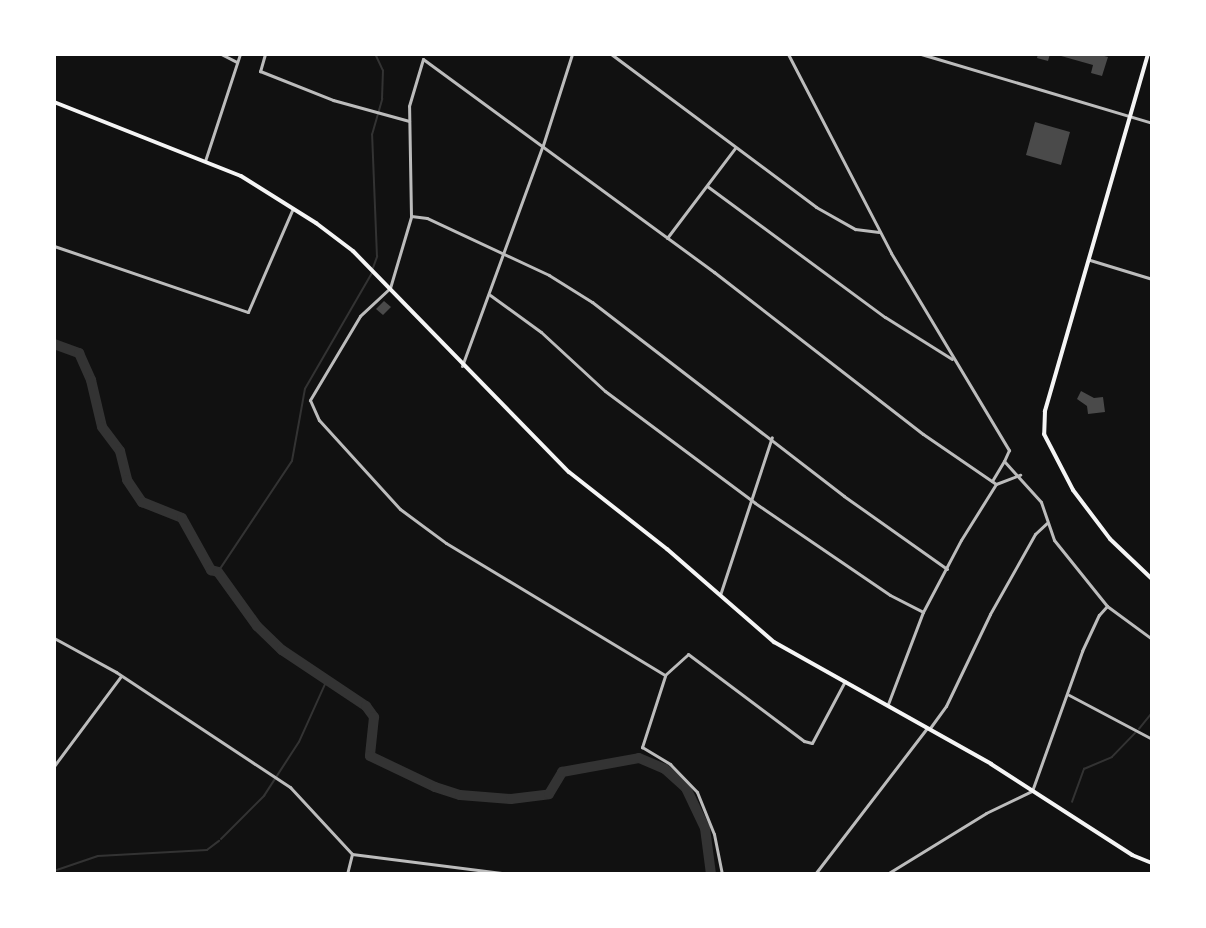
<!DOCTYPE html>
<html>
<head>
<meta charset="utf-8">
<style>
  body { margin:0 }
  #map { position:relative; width:1206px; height:928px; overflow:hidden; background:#111; font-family:Roboto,sans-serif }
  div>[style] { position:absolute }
  .stream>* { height:1.5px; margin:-0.75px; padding:0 0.75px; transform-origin:0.75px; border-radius:0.75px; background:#333 }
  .river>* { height:10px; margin:-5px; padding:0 5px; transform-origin:5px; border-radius:5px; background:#333 }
  .building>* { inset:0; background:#4a4a4a }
  .minor>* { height:3px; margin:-1.5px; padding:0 1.5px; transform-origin:1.5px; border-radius:1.5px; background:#bcbcbc }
  .secondary>* { height:4px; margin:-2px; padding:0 2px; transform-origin:2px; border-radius:2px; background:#f5f5f5 }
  span { translate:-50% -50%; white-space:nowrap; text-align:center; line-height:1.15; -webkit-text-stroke:6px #fff; paint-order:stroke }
  .frame { position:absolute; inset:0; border:56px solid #fff; pointer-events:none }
</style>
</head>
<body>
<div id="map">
  <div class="stream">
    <div style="left:373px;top:268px;width:12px;rotate:-70deg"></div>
    <div style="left:377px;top:257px;width:122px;rotate:-92.3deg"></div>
    <div style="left:372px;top:135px;width:37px;rotate:-74deg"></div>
    <div style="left:382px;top:99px;width:28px;rotate:-88deg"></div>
    <div style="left:383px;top:71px;width:19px;rotate:-115deg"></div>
    <div style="left:218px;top:572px;width:133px;rotate:-56.3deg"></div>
    <div style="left:292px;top:461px;width:73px;rotate:-79.8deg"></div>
    <div style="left:305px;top:389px;width:134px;rotate:-60deg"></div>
    <div style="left:1139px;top:729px;width:21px;rotate:-51deg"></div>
    <div style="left:1072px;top:802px;width:35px;rotate:-70deg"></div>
    <div style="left:1084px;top:769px;width:30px;rotate:-23deg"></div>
    <div style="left:1112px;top:757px;width:33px;rotate:-46deg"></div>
    <div style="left:221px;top:839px;width:61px;rotate:-45deg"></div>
    <div style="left:264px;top:796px;width:64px;rotate:-57.1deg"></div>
    <div style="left:299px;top:742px;width:68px;rotate:-65.7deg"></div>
    <div style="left:54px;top:871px;width:46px;rotate:-18.8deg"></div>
    <div style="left:98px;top:856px;width:109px;rotate:-3.2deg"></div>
    <div style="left:207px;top:850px;width:15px;rotate:-37deg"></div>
  </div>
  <div class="river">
    <div style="left:54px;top:344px;width:27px;rotate:20deg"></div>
    <div style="left:79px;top:353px;width:30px;rotate:66deg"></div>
    <div style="left:91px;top:380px;width:48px;rotate:76.8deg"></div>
    <div style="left:102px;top:427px;width:30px;rotate:53deg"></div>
    <div style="left:120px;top:451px;width:30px;rotate:76deg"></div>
    <div style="left:127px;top:480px;width:27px;rotate:56deg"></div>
    <div style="left:142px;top:502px;width:43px;rotate:21.8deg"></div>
    <div style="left:182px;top:518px;width:60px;rotate:60.9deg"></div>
    <div style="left:211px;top:570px;width:7px;rotate:16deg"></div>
    <div style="left:218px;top:572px;width:67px;rotate:54.2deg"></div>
    <div style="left:257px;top:626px;width:35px;rotate:44deg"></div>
    <div style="left:282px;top:650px;width:101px;rotate:33.7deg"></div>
    <div style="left:366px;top:706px;width:14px;rotate:54deg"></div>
    <div style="left:374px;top:717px;width:39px;rotate:96deg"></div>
    <div style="left:370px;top:756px;width:72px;rotate:25.5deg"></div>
    <div style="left:435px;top:787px;width:26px;rotate:18deg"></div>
    <div style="left:460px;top:795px;width:51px;rotate:4.5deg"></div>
    <div style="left:511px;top:799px;width:38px;rotate:-7deg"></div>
    <div style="left:549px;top:794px;width:26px;rotate:-59deg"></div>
    <div style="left:562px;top:772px;width:78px;rotate:-10.3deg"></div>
    <div style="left:639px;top:758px;width:28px;rotate:23deg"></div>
    <div style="left:665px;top:769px;width:28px;rotate:42deg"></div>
    <div style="left:686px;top:788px;width:44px;rotate:64.6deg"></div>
    <div style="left:705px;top:828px;width:46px;rotate:82.6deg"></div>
  </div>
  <div class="building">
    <div style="clip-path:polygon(1038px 54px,1050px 54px,1048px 61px,1037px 58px)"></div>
    <div style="clip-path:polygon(1054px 54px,1097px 54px,1108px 57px,1102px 76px,1091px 73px,1093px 65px)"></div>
    <div style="clip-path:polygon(1035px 122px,1070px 132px,1061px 165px,1026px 155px)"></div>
    <div style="clip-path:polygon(384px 301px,391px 307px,383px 315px,376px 309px)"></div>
    <div style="clip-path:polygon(1081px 391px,1094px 398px,1103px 397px,1105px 412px,1088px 414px,1087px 406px,1077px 399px)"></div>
  </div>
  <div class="minor">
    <div style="left:221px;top:54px;width:18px;rotate:27deg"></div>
    <div style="left:265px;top:54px;width:18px;rotate:106deg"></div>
    <div style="left:260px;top:71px;width:79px;rotate:21.7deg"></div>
    <div style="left:333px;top:100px;width:79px;rotate:15.4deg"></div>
    <div style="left:611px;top:54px;width:256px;rotate:36.7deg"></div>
    <div style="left:816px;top:207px;width:45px;rotate:29.4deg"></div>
    <div style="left:855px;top:229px;width:24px;rotate:7deg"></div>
    <div style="left:788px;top:54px;width:224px;rotate:62.6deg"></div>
    <div style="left:891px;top:253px;width:230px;rotate:59.1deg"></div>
    <div style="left:1009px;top:450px;width:12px;rotate:114deg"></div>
    <div style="left:1004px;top:461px;width:55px;rotate:47.9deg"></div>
    <div style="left:1041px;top:502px;width:40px;rotate:71.1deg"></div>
    <div style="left:1054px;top:540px;width:85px;rotate:51.2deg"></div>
    <div style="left:1107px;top:606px;width:56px;rotate:36.3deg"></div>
    <div style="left:921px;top:54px;width:241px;rotate:16.6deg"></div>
    <div style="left:205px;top:161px;width:113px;rotate:-71.9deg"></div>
    <div style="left:707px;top:186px;width:221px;rotate:36.4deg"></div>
    <div style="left:885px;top:317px;width:79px;rotate:32.1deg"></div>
    <div style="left:411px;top:217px;width:74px;rotate:106.5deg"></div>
    <div style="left:390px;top:288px;width:41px;rotate:137deg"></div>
    <div style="left:360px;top:316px;width:98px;rotate:120.8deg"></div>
    <div style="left:310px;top:400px;width:22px;rotate:66deg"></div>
    <div style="left:319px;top:420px;width:120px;rotate:47.7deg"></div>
    <div style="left:400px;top:509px;width:57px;rotate:36.5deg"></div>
    <div style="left:446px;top:543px;width:256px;rotate:31.1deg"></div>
    <div style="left:665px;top:675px;width:31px;rotate:-42deg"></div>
    <div style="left:688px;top:654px;width:145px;rotate:36.9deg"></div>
    <div style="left:804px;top:741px;width:8px;rotate:14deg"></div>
    <div style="left:812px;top:743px;width:70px;rotate:-62deg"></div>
    <div style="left:667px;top:238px;width:113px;rotate:-52.9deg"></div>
    <div style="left:54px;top:246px;width:205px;rotate:18.8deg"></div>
    <div style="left:248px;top:312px;width:113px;rotate:-66.6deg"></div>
    <div style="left:1090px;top:260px;width:65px;rotate:17deg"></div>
    <div style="left:490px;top:295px;width:63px;rotate:36deg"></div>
    <div style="left:541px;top:332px;width:87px;rotate:42.7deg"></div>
    <div style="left:605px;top:391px;width:187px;rotate:36.7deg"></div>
    <div style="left:755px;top:503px;width:163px;rotate:34.3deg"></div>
    <div style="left:890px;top:595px;width:37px;rotate:27deg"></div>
    <div style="left:462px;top:366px;width:235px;rotate:-69.9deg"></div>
    <div style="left:543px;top:145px;width:96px;rotate:-72.3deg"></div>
    <div style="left:992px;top:481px;width:23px;rotate:-59deg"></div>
    <div style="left:947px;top:569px;width:126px;rotate:-144.7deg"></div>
    <div style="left:844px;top:496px;width:318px;rotate:-142.4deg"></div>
    <div style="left:592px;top:302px;width:51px;rotate:-147.9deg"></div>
    <div style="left:549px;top:275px;width:135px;rotate:-155deg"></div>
    <div style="left:427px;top:218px;width:16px;rotate:-173deg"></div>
    <div style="left:411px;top:216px;width:110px;rotate:-91deg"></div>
    <div style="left:409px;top:106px;width:49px;rotate:-73.4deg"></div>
    <div style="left:423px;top:59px;width:361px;rotate:36.2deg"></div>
    <div style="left:714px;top:272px;width:264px;rotate:37.8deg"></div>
    <div style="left:923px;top:434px;width:88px;rotate:34.4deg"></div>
    <div style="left:720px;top:595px;width:166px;rotate:-71.8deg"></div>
    <div style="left:54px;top:638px;width:71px;rotate:28.7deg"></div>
    <div style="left:116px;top:672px;width:209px;rotate:33.5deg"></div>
    <div style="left:290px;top:787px;width:91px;rotate:47.2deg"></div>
    <div style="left:352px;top:854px;width:160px;rotate:7.2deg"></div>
    <div style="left:665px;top:676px;width:75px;rotate:107.9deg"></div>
    <div style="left:642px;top:747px;width:33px;rotate:31deg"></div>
    <div style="left:670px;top:764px;width:39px;rotate:46deg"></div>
    <div style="left:697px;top:792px;width:45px;rotate:68deg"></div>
    <div style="left:714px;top:834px;width:41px;rotate:78.7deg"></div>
    <div style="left:1069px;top:695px;width:94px;rotate:27.9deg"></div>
    <div style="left:888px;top:704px;width:98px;rotate:-69.2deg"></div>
    <div style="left:923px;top:612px;width:81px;rotate:-62.2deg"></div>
    <div style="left:961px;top:540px;width:66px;rotate:-58deg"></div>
    <div style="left:996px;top:484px;width:26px;rotate:-21deg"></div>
    <div style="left:930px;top:728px;width:27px;rotate:-54deg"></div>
    <div style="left:946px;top:706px;width:102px;rotate:-64.4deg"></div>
    <div style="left:990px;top:614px;width:92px;rotate:-60.6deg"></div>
    <div style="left:1035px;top:534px;width:16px;rotate:-43deg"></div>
    <div style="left:54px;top:766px;width:112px;rotate:-53.3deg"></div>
    <div style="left:347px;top:874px;width:21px;rotate:-76deg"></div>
    <div style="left:815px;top:874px;width:184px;rotate:-52.5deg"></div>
    <div style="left:887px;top:874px;width:116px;rotate:-31.6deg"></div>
    <div style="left:986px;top:813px;width:51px;rotate:-25.6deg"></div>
    <div style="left:1032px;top:791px;width:149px;rotate:-70.3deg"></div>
    <div style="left:1082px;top:651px;width:40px;rotate:-65deg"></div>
    <div style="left:1099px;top:615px;width:12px;rotate:-48deg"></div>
  </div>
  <div class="secondary">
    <div style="left:1148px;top:54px;width:372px;rotate:106.1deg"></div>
    <div style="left:1045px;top:411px;width:23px;rotate:92deg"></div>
    <div style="left:1044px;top:434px;width:63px;rotate:62.6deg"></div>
    <div style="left:1073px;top:490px;width:61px;rotate:52.9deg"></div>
    <div style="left:1110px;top:539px;width:58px;rotate:43.6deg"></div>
    <div style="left:54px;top:102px;width:201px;rotate:21.6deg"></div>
    <div style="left:241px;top:176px;width:89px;rotate:32.1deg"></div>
    <div style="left:316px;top:223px;width:46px;rotate:37.1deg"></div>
    <div style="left:353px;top:251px;width:309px;rotate:45.7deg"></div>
    <div style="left:569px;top:472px;width:125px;rotate:38.2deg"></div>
    <div style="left:667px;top:549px;width:142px;rotate:41deg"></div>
    <div style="left:774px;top:642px;width:249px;rotate:29.3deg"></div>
    <div style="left:991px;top:764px;width:168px;rotate:32.8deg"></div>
    <div style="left:1132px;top:855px;width:22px;rotate:22deg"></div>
  </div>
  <div class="frame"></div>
</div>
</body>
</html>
